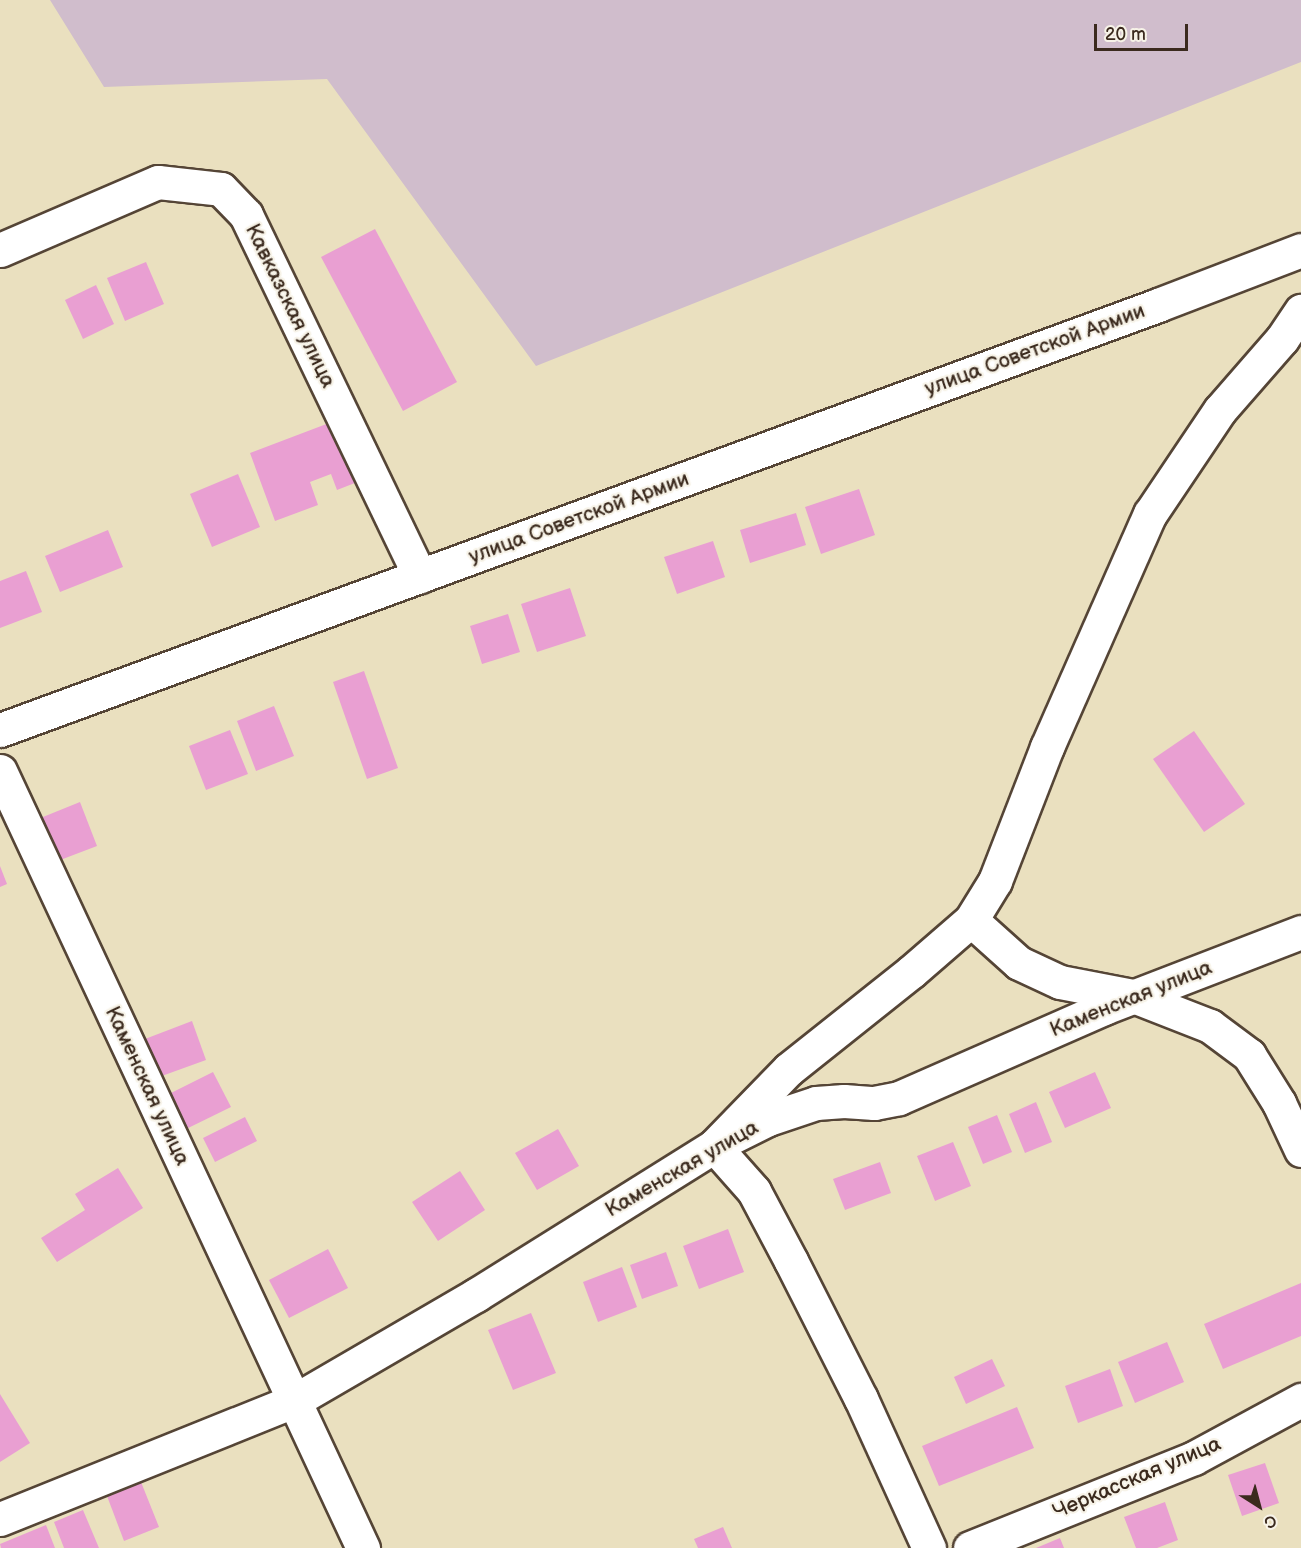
<!DOCTYPE html>
<html>
<head>
<meta charset="utf-8">
<style>
  body { margin:0 }
  #map { position:relative; width:1301px; height:1548px; overflow:hidden; background:#eae0bf; font-family:"Balsamiq Sans",sans-serif }
  div>[style] { position:absolute }
  .industrial>* { inset:0; background:#d0bdcc }
  .building>* { inset:0; background:#e99fd2 }
  .roads { filter:drop-shadow(2px 0 #554536) drop-shadow(-2px 0 #554536) drop-shadow(0 2px #554536) drop-shadow(0 -2px #554536) }
  .minor>* { height:33px; margin:-16.5px; padding:0 16.5px; transform-origin:16.5px; border-radius:16.5px; background:#fff }
  .major>* { height:33px; margin:-16.5px; padding:0 16.5px; transform-origin:16.5px; border-radius:16.5px; background:#fff }
  span { translate:-50% -50%; white-space:nowrap; text-align:center; line-height:1.15; -webkit-text-stroke:4.5px #f7f3e8; paint-order:stroke }
  .street-label { font-size:21px; color:#3b2a1e }
  .north { position:absolute; left:1229px; top:1476px; width:60px; height:60px; -webkit-text-stroke:4px #f7f3e8; paint-order:stroke; rotate:144deg; font-size:16px; font-weight:700; line-height:24px; text-align:center; color:#3b2a1e }
  .north::after { content:''; display:block; margin:auto; width:21px; height:27px; background:#3b2a1e; clip-path:polygon(50% 0,100% 100%,50% 72%,0 100%) }
  .scale { position:absolute; left:1094px; top:24px; width:94px; height:27px; box-sizing:border-box; border:3px solid #3b2a1e; border-top:0; padding-left:8px; font-size:18px; line-height:21px; white-space:nowrap; color:#3b2a1e; -webkit-text-stroke:4px #f7f3e8; paint-order:stroke }
</style>
</head>
<body>
<div id="map">
  <div class="industrial">
    <div style="clip-path:polygon(50px 0,1301px 0,1301px 62px,536px 366px,327px 79px,104px 87px)"></div>
  </div>
  <div class="building">
    <div style="clip-path:polygon(375px 229px,457px 382px,403px 411px,321px 257px)"></div>
    <div style="clip-path:polygon(146px 262px,164px 304px,125px 321px,107px 278px)"></div>
    <div style="clip-path:polygon(96px 285px,114px 324px,83px 339px,65px 300px)"></div>
    <div style="clip-path:polygon(337px 420px,360px 481px,337px 490px,331px 474px,310px 482px,318px 505px,275px 521px,250px 453px)"></div>
    <div style="clip-path:polygon(238px 474px,260px 527px,212px 547px,190px 494px)"></div>
    <div style="clip-path:polygon(859px 489px,875px 535px,821px 554px,805px 507px)"></div>
    <div style="clip-path:polygon(796px 513px,806px 545px,750px 563px,740px 530px)"></div>
    <div style="clip-path:polygon(108px 530px,123px 567px,60px 592px,45px 556px)"></div>
    <div style="clip-path:polygon(713px 541px,725px 577px,677px 594px,664px 557px)"></div>
    <div style="clip-path:polygon(26px 571px,42px 612px,0 628px,0 581px)"></div>
    <div style="clip-path:polygon(570px 588px,586px 636px,537px 652px,521px 604px)"></div>
    <div style="clip-path:polygon(508px 614px,520px 652px,482px 664px,470px 626px)"></div>
    <div style="clip-path:polygon(364px 671px,398px 768px,367px 779px,333px 682px)"></div>
    <div style="clip-path:polygon(274px 706px,294px 756px,256px 771px,237px 721px)"></div>
    <div style="clip-path:polygon(230px 730px,248px 774px,206px 790px,189px 746px)"></div>
    <div style="clip-path:polygon(1194px 731px,1245px 804px,1204px 832px,1153px 759px)"></div>
    <div style="clip-path:polygon(80px 802px,97px 846px,55px 862px,38px 819px)"></div>
    <div style="clip-path:polygon(0 866px,7px 884px,0 887px)"></div>
    <div style="clip-path:polygon(192px 1021px,206px 1060px,159px 1077px,145px 1039px)"></div>
    <div style="clip-path:polygon(213px 1072px,231px 1107px,180px 1132px,163px 1097px)"></div>
    <div style="clip-path:polygon(1095px 1072px,1111px 1108px,1065px 1128px,1049px 1092px)"></div>
    <div style="clip-path:polygon(1036px 1102px,1052px 1142px,1025px 1153px,1009px 1114px)"></div>
    <div style="clip-path:polygon(997px 1115px,1012px 1152px,983px 1164px,968px 1127px)"></div>
    <div style="clip-path:polygon(245px 1117px,257px 1141px,215px 1162px,203px 1138px)"></div>
    <div style="clip-path:polygon(558px 1129px,579px 1166px,537px 1190px,515px 1153px)"></div>
    <div style="clip-path:polygon(953px 1142px,971px 1186px,935px 1201px,917px 1156px)"></div>
    <div style="clip-path:polygon(880px 1162px,891px 1193px,845px 1210px,833px 1179px)"></div>
    <div style="clip-path:polygon(118px 1168px,143px 1208px,57px 1262px,41px 1238px,85px 1210px,75px 1194px)"></div>
    <div style="clip-path:polygon(460px 1171px,485px 1210px,438px 1241px,412px 1202px)"></div>
    <div style="clip-path:polygon(728px 1229px,744px 1272px,699px 1289px,683px 1246px)"></div>
    <div style="clip-path:polygon(328px 1249px,348px 1288px,289px 1318px,269px 1280px)"></div>
    <div style="clip-path:polygon(666px 1252px,678px 1286px,642px 1299px,630px 1265px)"></div>
    <div style="clip-path:polygon(622px 1267px,637px 1307px,598px 1322px,583px 1282px)"></div>
    <div style="clip-path:polygon(1301px 1283px,1301px 1336px,1223px 1369px,1204px 1324px)"></div>
    <div style="clip-path:polygon(531px 1313px,556px 1373px,513px 1390px,488px 1330px)"></div>
    <div style="clip-path:polygon(1167px 1342px,1184px 1382px,1135px 1403px,1118px 1362px)"></div>
    <div style="clip-path:polygon(992px 1359px,1005px 1386px,966px 1404px,954px 1377px)"></div>
    <div style="clip-path:polygon(1110px 1369px,1123px 1406px,1078px 1423px,1065px 1386px)"></div>
    <div style="clip-path:polygon(0 1394px,30px 1443px,0 1462px)"></div>
    <div style="clip-path:polygon(1017px 1407px,1034px 1448px,939px 1486px,922px 1446px)"></div>
    <div style="clip-path:polygon(1265px 1463px,1279px 1503px,1242px 1516px,1228px 1475px)"></div>
    <div style="clip-path:polygon(141px 1482px,159px 1527px,124px 1541px,107px 1496px)"></div>
    <div style="clip-path:polygon(1165px 1502px,1178px 1540px,1157px 1548px,1136px 1548px,1124px 1517px)"></div>
    <div style="clip-path:polygon(83px 1510px,99px 1548px,64px 1548px,54px 1522px)"></div>
    <div style="clip-path:polygon(46px 1525px,55px 1548px,1px 1548px,0 1544px)"></div>
    <div style="clip-path:polygon(723px 1527px,732px 1548px,698px 1548px,694px 1539px)"></div>
    <div style="clip-path:polygon(1060px 1538px,1064px 1548px,1036px 1548px)"></div>
  </div>
  <div class="roads">
    <div class="minor">
      <div style="left:0;top:250px;width:172px;rotate:-23.3deg"></div>
      <div style="left:158px;top:182px;width:63px;rotate:6.3deg"></div>
      <div style="left:221px;top:189px;width:36px;rotate:46deg"></div>
      <div style="left:246px;top:215px;width:401px;rotate:64.3deg"></div>
      <div style="left:0;top:771px;width:858px;rotate:64.96deg"></div>
      <div style="left:971px;top:920px;width:64px;rotate:41.9deg"></div>
      <div style="left:1019px;top:963px;width:45px;rotate:24.9deg"></div>
      <div style="left:1060px;top:982px;width:74px;rotate:10.9deg"></div>
      <div style="left:1133px;top:996px;width:83px;rotate:21.3deg"></div>
      <div style="left:1210px;top:1026px;width:49px;rotate:36.6deg"></div>
      <div style="left:1249px;top:1055px;width:57px;rotate:58deg"></div>
      <div style="left:1279px;top:1103px;width:52px;rotate:64.9deg"></div>
      <div style="left:0;top:1519px;width:317px;rotate:-21.9deg"></div>
      <div style="left:294px;top:1401px;width:211px;rotate:-30.2deg"></div>
      <div style="left:476px;top:1295px;width:281px;rotate:-32deg"></div>
      <div style="left:714px;top:1146px;width:60px;rotate:-26.6deg"></div>
      <div style="left:768px;top:1119px;width:51px;rotate:-18.4deg"></div>
      <div style="left:816px;top:1103px;width:28px;rotate:-4deg"></div>
      <div style="left:844px;top:1101px;width:30px;rotate:4deg"></div>
      <div style="left:874px;top:1103px;width:25px;rotate:-11deg"></div>
      <div style="left:899px;top:1098px;width:224px;rotate:-23.7deg"></div>
      <div style="left:1104px;top:1008px;width:211px;rotate:-21.1deg"></div>
      <div style="left:929px;top:1548px;width:164px;rotate:-114.5deg"></div>
      <div style="left:861px;top:1399px;width:155px;rotate:-116.9deg"></div>
      <div style="left:791px;top:1261px;width:79px;rotate:-117.9deg"></div>
      <div style="left:754px;top:1191px;width:60px;rotate:-131.6deg"></div>
      <div style="left:714px;top:1146px;width:107px;rotate:-45.8deg"></div>
      <div style="left:789px;top:1069px;width:156px;rotate:-38.5deg"></div>
      <div style="left:911px;top:972px;width:79px;rotate:-40.9deg"></div>
      <div style="left:971px;top:920px;width:46px;rotate:-58.4deg"></div>
      <div style="left:995px;top:881px;width:144px;rotate:-68.8deg"></div>
      <div style="left:1047px;top:747px;width:255px;rotate:-66.2deg"></div>
      <div style="left:1150px;top:514px;width:125px;rotate:-56.1deg"></div>
      <div style="left:1220px;top:410px;width:94px;rotate:-48.9deg"></div>
      <div style="left:1282px;top:339px;width:34px;rotate:-56deg"></div>
      <div style="left:970px;top:1548px;width:241px;rotate:-21.9deg"></div>
      <div style="left:1194px;top:1458px;width:122px;rotate:-28.5deg"></div>
    </div>
    <div class="major">
      <div style="left:0;top:730px;width:1234px;rotate:-20.15deg"></div>
      <div style="left:1158px;top:305px;width:153px;rotate:-21deg"></div>
    </div>
  </div>
  <div class="street-label">
    <span style="left:290px;top:306px;rotate:64deg">Кавказская улица</span>
    <span style="left:1035px;top:350px;rotate:-20deg">улица Советской Армии</span>
    <span style="left:579px;top:518px;rotate:-20deg">улица Советской Армии</span>
    <span style="left:1131px;top:999px;rotate:-22deg">Каменская улица</span>
    <span style="left:147px;top:1086px;rotate:65deg">Каменская улица</span>
    <span style="left:682px;top:1169px;rotate:-30deg">Каменская улица</span>
    <span style="left:1137px;top:1478px;rotate:-23deg">Черкасская улица</span>
  </div>
  <div class="north">С</div>
  <div class="scale">20 m</div>
</div>
</body>
</html>
